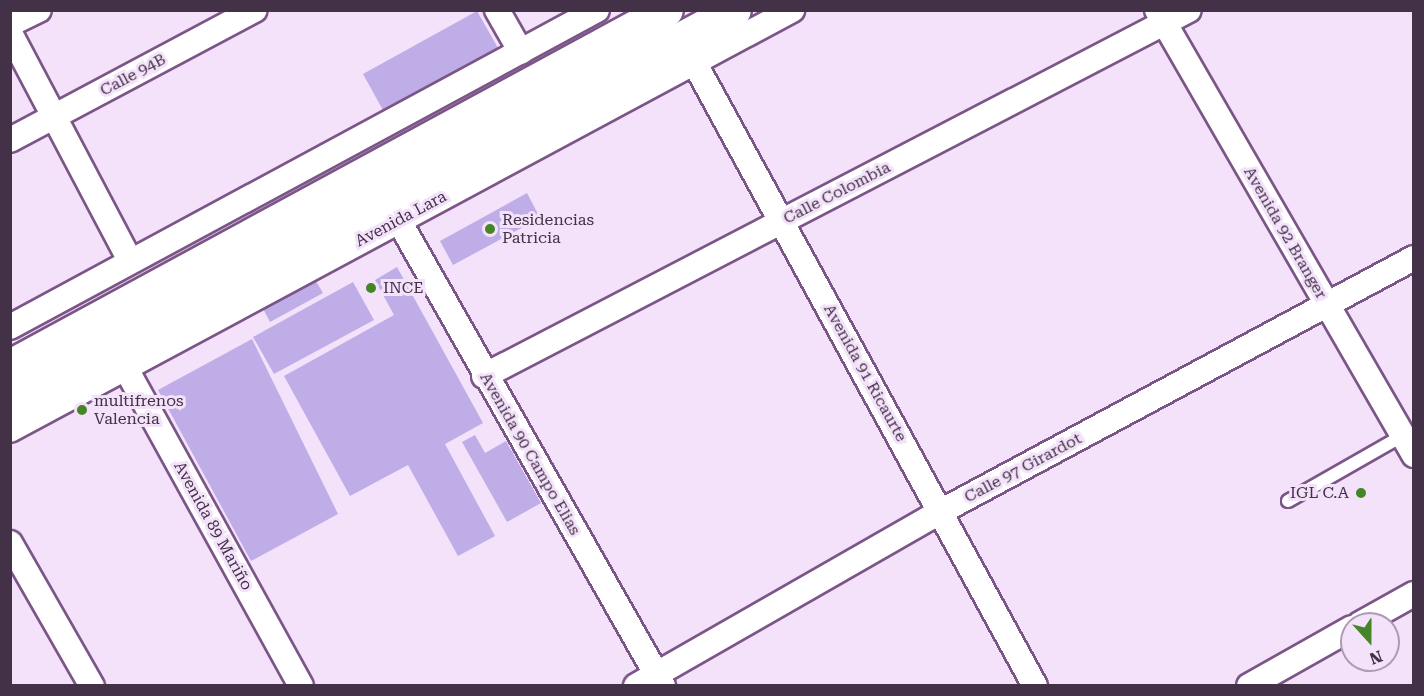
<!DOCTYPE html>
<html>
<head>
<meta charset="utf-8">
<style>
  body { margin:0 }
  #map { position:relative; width:1424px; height:696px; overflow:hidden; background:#f3e2f9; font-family:"Roboto Serif",serif }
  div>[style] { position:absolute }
  .building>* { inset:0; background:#bfade8 }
  .roads { filter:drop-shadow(2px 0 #7c5588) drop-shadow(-2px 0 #7c5588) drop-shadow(0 2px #7c5588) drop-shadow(0 -2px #7c5588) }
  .lane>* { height:12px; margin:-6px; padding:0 6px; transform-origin:6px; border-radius:6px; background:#fff }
  .street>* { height:24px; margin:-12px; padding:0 12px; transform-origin:12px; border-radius:12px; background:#fff }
  .secondary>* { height:33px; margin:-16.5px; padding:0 16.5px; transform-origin:16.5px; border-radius:16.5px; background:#fff }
  .dots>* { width:16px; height:16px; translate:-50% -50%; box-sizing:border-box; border:3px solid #f3e2f9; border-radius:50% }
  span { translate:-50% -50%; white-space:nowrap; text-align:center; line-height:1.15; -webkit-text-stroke:6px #f3e2f9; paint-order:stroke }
  .street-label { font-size:16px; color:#433148 }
  .poi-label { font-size:16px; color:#433148 }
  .left { translate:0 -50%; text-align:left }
  .right { translate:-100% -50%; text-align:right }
  .frame { position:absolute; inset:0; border:12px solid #433148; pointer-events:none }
  .north { position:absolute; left:1340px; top:612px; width:60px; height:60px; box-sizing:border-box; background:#f3e2f9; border:2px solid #ad9bb2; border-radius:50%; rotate:159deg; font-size:16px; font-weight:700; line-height:24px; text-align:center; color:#433148 }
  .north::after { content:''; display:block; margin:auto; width:21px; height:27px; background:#438527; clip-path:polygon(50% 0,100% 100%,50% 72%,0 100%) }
</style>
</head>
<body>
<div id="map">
  <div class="building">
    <div style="clip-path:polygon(477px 11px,498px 48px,384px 112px,363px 74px)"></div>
    <div style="clip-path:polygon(527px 193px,540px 218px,453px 265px,440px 241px)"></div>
    <div style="clip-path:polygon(397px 267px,483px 423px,445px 444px,495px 536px,458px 556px,408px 465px,350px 496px,284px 376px,394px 315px,375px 280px)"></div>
    <div style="clip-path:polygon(311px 273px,323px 293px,270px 322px,259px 301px)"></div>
    <div style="clip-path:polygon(353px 282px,374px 320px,274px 374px,253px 337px)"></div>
    <div style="clip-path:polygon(252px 339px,338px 514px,251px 561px,158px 390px)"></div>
    <div style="clip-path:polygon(475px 435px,485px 453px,506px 441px,541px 503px,507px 522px,462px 442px)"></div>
  </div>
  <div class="roads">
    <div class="lane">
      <div style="left:1288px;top:501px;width:131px;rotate:-29.7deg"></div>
    </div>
    <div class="street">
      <div style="left:497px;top:10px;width:48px;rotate:60.3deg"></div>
      <div style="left:1157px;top:10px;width:514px;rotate:59.99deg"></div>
      <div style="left:10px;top:24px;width:32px;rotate:-26deg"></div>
      <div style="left:10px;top:33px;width:258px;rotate:62.2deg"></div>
      <div style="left:694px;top:62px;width:711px;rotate:61.34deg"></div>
      <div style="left:10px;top:140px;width:277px;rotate:-28deg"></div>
      <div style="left:399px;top:221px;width:535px;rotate:60.41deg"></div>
      <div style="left:10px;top:327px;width:667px;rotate:-28.37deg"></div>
      <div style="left:125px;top:367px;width:364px;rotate:61.1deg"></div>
      <div style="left:484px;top:376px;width:794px;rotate:-27.44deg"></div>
      <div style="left:10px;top:430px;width:888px;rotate:-28.24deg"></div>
      <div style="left:10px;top:543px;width:165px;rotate:60.2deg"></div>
      <div style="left:1360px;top:624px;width:62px;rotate:-29.1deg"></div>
      <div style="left:636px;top:686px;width:350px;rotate:-29.8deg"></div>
      <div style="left:940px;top:512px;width:538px;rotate:-28.19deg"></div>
      <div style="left:1249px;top:686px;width:118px;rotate:-29.4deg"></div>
    </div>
    <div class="secondary">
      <div style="left:10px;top:366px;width:746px;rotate:-28.49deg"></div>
      <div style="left:10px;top:400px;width:822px;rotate:-28.31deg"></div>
    </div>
  </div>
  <div class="dots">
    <div style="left:490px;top:229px;background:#438527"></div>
    <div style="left:371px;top:288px;background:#438527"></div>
    <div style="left:82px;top:410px;background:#438527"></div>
    <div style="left:1361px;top:493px;background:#438527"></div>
  </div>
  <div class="street-label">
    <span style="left:133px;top:75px;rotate:-28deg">Calle 94B</span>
    <span style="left:837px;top:193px;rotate:-27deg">Calle Colombia</span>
    <span style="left:401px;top:219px;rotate:-28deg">Avenida Lara</span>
    <span style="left:1285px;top:233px;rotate:60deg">Avenida 92 Branger</span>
    <span style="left:865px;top:373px;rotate:61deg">Avenida 91 Ricaurte</span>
    <span style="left:530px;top:454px;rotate:60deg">Avenida 90 Campo Elias</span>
    <span style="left:1023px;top:468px;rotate:-28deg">Calle 97 Girardot</span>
    <span style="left:213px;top:526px;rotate:61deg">Avenida 89 Mariño</span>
  </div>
  <div class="poi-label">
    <span class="left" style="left:502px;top:229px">Residencias<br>Patricia</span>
    <span class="left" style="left:383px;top:288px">INCE</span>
    <span class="left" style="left:94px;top:410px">multifrenos<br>Valencia</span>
    <span class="right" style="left:1349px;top:493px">IGL C.A</span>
  </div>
  <div class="frame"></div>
  <div class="north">N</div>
</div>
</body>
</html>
